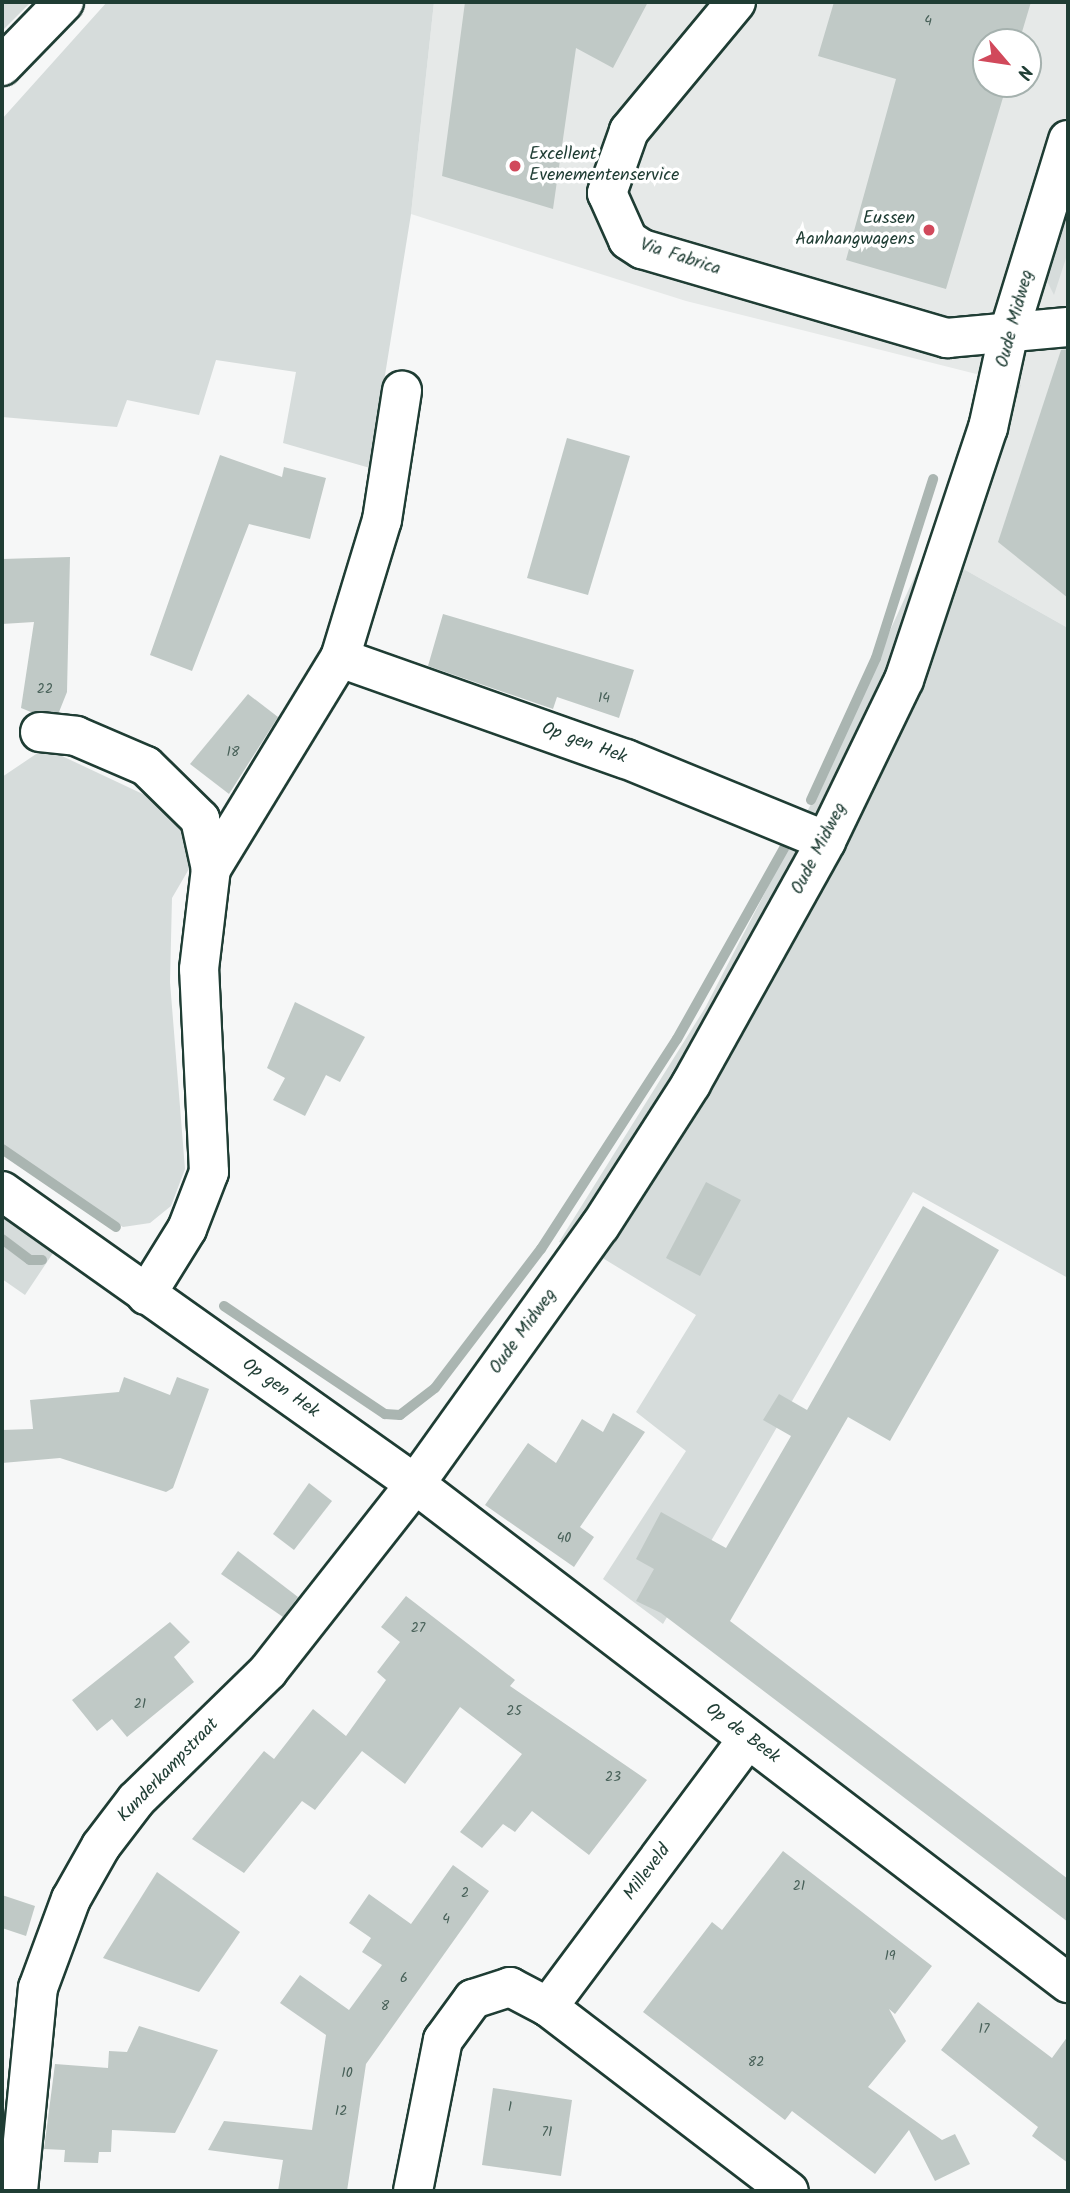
<!DOCTYPE html>
<html>
<head>
<meta charset="utf-8">
<style>
  body { margin:0 }
  #map { position:relative; width:1070px; height:2193px; overflow:hidden; background:#f6f7f7; font-family:Kalam,sans-serif }
  div>[style] { position:absolute }
  .built>* { inset:0; background:#e6e9e8 }
  .green>* { inset:0; background:#d6dcdb }
  .stream>* { height:10px; margin:-5px; padding:0 5px; transform-origin:5px; border-radius:5px; background:#aab5b1 }
  .building>* { inset:0; background:#c0c9c6 }
  .roads { filter:drop-shadow(2px 0 #1f3d34) drop-shadow(-2px 0 #1f3d34) drop-shadow(0 2px #1f3d34) drop-shadow(0 -2px #1f3d34) }
  .minor>* { height:38px; margin:-19px; padding:0 19px; transform-origin:19px; border-radius:19px; background:#fff }
  .highway>* { height:38px; margin:-19px; padding:0 19px; transform-origin:19px; border-radius:19px; background:#fff }
  .dots>* { width:19px; height:19px; translate:-50% -50%; box-sizing:border-box; border:4px solid #fff; border-radius:50% }
  span { translate:-50% -50%; white-space:nowrap; text-align:center; line-height:1.15; -webkit-text-stroke:7px #fff; paint-order:stroke }
  .number-label { font-size:14px; color:#476058 }
  .number-label span { -webkit-text-stroke-width:0 }
  .poi-label { font-size:18px; color:#1f3d34 }
  .left { translate:0 -50%; text-align:left }
  .right { translate:-100% -50%; text-align:right }
  .street-label { font-size:18px; color:#1f3d34 }
  .frame { position:absolute; inset:0; border:4px solid #1f3d34; pointer-events:none }
  .north { position:absolute; left:972px; top:28px; width:70px; height:70px; box-sizing:border-box; background:#fff; border:2px solid #a5b1ae; border-radius:50%; rotate:119deg; font-size:19px; font-weight:700; line-height:28px; text-align:center; color:#1f3d34 }
  .north::after { content:''; display:block; margin:auto; width:24px; height:32px; background:#d1495b; clip-path:polygon(50% 0,100% 100%,50% 72%,0 100%) }
</style>
</head>
<body>
<div id="map">
  <div class="built">
    <div style="clip-path:polygon(evenodd,434px 2px,1068px 2px,1068px 628px,960px 567px,1020px 385px,686px 301px,411px 214px,434px 2px,986px 42px,1028px 42px,1028px 84px,986px 84px,986px 42px)"></div>
  </div>
  <div class="green">
    <div style="clip-path:polygon(2px 2px,31px 2px,2px 31px)"></div>
    <div style="clip-path:polygon(107px 2px,434px 2px,411px 214px,370px 468px,283px 443px,296px 372px,216px 360px,199px 415px,127px 400px,117px 427px,2px 417px,2px 119px)"></div>
    <div style="clip-path:polygon(1068px 190px,1068px 252px,1054px 295px,1045px 277px)"></div>
    <div style="clip-path:polygon(984px 374px,1021px 385px,960px 567px,1068px 628px,1068px 1278px,913px 1192px,663px 1624px,603px 1579px,686px 1451px,636px 1412px,696px 1315px,596px 1254px,559px 1242px,705px 1008px,810px 806px,929px 545px)"></div>
    <div style="clip-path:polygon(45px 748px,147px 796px,200px 850px,172px 898px,170px 982px,185px 1169px,171px 1206px,150px 1223px,123px 1227px,2px 1152px,2px 777px)"></div>
    <div style="clip-path:polygon(2px 1211px,55px 1250px,25px 1295px,2px 1279px)"></div>
  </div>
  <div class="stream">
    <div style="left:811px;top:800px;width:156px;rotate:-65.4deg"></div>
    <div style="left:876px;top:658px;width:188px;rotate:-72.3deg"></div>
    <div style="left:2px;top:1149px;width:138px;rotate:34.4deg"></div>
    <div style="left:2px;top:1239px;width:35px;rotate:37deg"></div>
    <div style="left:30px;top:1260px;width:12px"></div>
    <div style="left:224px;top:1306px;width:194px;rotate:33.9deg"></div>
    <div style="left:385px;top:1414px;width:15px;rotate:4deg"></div>
    <div style="left:400px;top:1415px;width:44px;rotate:-37.6deg"></div>
    <div style="left:435px;top:1388px;width:175px;rotate:-52.7deg"></div>
    <div style="left:541px;top:1249px;width:250px;rotate:-57.1deg"></div>
    <div style="left:677px;top:1039px;width:219px;rotate:-60.7deg"></div>
  </div>
  <div class="building">
    <div style="clip-path:polygon(465px 2px,648px 2px,613px 68px,576px 48px,553px 209px,442px 176px)"></div>
    <div style="clip-path:polygon(834px 2px,1031px 2px,1019px 42px,986px 42px,986px 84px,1007px 84px,946px 289px,846px 260px,896px 79px,818px 56px)"></div>
    <div style="clip-path:polygon(1068px 349px,1068px 598px,998px 542px,1061px 350px)"></div>
    <div style="clip-path:polygon(567px 438px,630px 456px,588px 595px,527px 578px)"></div>
    <div style="clip-path:polygon(220px 455px,282px 477px,284px 467px,326px 478px,310px 539px,249px 524px,192px 671px,150px 655px)"></div>
    <div style="clip-path:polygon(70px 557px,67px 692px,59px 712px,31px 712px,21px 708px,34px 622px,2px 624px,2px 559px)"></div>
    <div style="clip-path:polygon(443px 614px,634px 670px,619px 718px,557px 697px,553px 709px,428px 666px)"></div>
    <div style="clip-path:polygon(248px 694px,278px 717px,229px 794px,190px 764px)"></div>
    <div style="clip-path:polygon(295px 1002px,365px 1037px,340px 1082px,326px 1075px,305px 1116px,273px 1100px,285px 1078px,267px 1068px)"></div>
    <div style="clip-path:polygon(706px 1182px,741px 1200px,700px 1276px,666px 1258px)"></div>
    <div style="clip-path:polygon(923px 1206px,999px 1250px,890px 1441px,848px 1417px,730px 1621px,1068px 1879px,1068px 1922px,661px 1613px,636px 1601px,654px 1569px,636px 1559px,661px 1512px,726px 1548px,791px 1436px,763px 1420px,779px 1394px,807px 1410px)"></div>
    <div style="clip-path:polygon(124px 1377px,170px 1395px,177px 1377px,209px 1389px,173px 1488px,166px 1492px,60px 1458px,2px 1463px,2px 1430px,33px 1429px,30px 1400px,119px 1392px)"></div>
    <div style="clip-path:polygon(613px 1413px,645px 1432px,580px 1527px,594px 1537px,574px 1567px,485px 1505px,528px 1443px,556px 1463px,582px 1419px,603px 1432px)"></div>
    <div style="clip-path:polygon(309px 1483px,332px 1501px,294px 1550px,273px 1534px)"></div>
    <div style="clip-path:polygon(238px 1551px,298px 1597px,283px 1617px,221px 1574px)"></div>
    <div style="clip-path:polygon(406px 1596px,515px 1680px,510px 1686px,647px 1780px,589px 1855px,532px 1811px,515px 1832px,503px 1824px,482px 1848px,460px 1832px,522px 1754px,460px 1707px,405px 1784px,362px 1751px,315px 1810px,302px 1801px,244px 1873px,192px 1839px,264px 1751px,274px 1759px,313px 1709px,346px 1736px,386px 1680px,377px 1672px,400px 1642px,381px 1627px)"></div>
    <div style="clip-path:polygon(170px 1622px,190px 1642px,174px 1657px,194px 1682px,127px 1737px,112px 1719px,97px 1731px,72px 1700px)"></div>
    <div style="clip-path:polygon(783px 1851px,932px 1966px,895px 2014px,889px 2009px,906px 2041px,868px 2087px,942px 2140px,955px 2134px,970px 2164px,935px 2181px,909px 2130px,875px 2174px,792px 2111px,785px 2120px,643px 2012px,712px 1922px,722px 1930px)"></div>
    <div style="clip-path:polygon(453px 1865px,489px 1891px,366px 2064px,347px 2191px,278px 2191px,283px 2160px,208px 2150px,224px 2121px,312px 2130px,326px 2035px,280px 2003px,300px 1975px,349px 2010px,382px 1965px,362px 1952px,371px 1938px,349px 1923px,369px 1894px,411px 1924px)"></div>
    <div style="clip-path:polygon(157px 1872px,240px 1932px,199px 1992px,103px 1958px)"></div>
    <div style="clip-path:polygon(2px 1895px,35px 1906px,26px 1936px,2px 1928px)"></div>
    <div style="clip-path:polygon(978px 2002px,1052px 2058px,1068px 2036px,1068px 2163px,1032px 2136px,1038px 2127px,941px 2050px)"></div>
    <div style="clip-path:polygon(139px 2026px,218px 2050px,175px 2133px,112px 2130px,111px 2152px,99px 2152px,98px 2163px,64px 2162px,65px 2150px,44px 2149px,55px 2064px,108px 2068px,109px 2051px,127px 2052px)"></div>
    <div style="clip-path:polygon(493px 2088px,572px 2100px,561px 2176px,482px 2165px)"></div>
  </div>
  <div class="roads">
    <div class="minor">
      <div style="left:736px;top:2px;width:168px;rotate:129.7deg"></div>
      <div style="left:629px;top:131px;width:66px;rotate:109.5deg"></div>
      <div style="left:607px;top:193px;width:51px;rotate:65.9deg"></div>
      <div style="left:628px;top:240px;width:17px;rotate:33deg"></div>
      <div style="left:642px;top:249px;width:318px;rotate:16.3deg"></div>
      <div style="left:947px;top:338px;width:121px;rotate:-5.2deg"></div>
      <div style="left:340px;top:658px;width:303px;rotate:19.5deg"></div>
      <div style="left:626px;top:759px;width:216px;rotate:22.3deg"></div>
      <div style="left:40px;top:732px;width:36px;rotate:6deg"></div>
      <div style="left:76px;top:736px;width:76px;rotate:23.2deg"></div>
      <div style="left:146px;top:766px;width:76px;rotate:44.5deg"></div>
      <div style="left:200px;top:819px;width:51px;rotate:77.6deg"></div>
      <div style="left:2px;top:1191px;width:506px;rotate:35.35deg"></div>
      <div style="left:415px;top:1484px;width:822px;rotate:37.39deg"></div>
      <div style="left:146px;top:1295px;width:78px;rotate:-58.2deg"></div>
      <div style="left:187px;top:1229px;width:61px;rotate:-68.9deg"></div>
      <div style="left:209px;top:1172px;width:203px;rotate:-92.8deg"></div>
      <div style="left:199px;top:969px;width:101px;rotate:-83.2deg"></div>
      <div style="left:211px;top:869px;width:247px;rotate:-58.6deg"></div>
      <div style="left:340px;top:658px;width:144px;rotate:-73.1deg"></div>
      <div style="left:382px;top:520px;width:131px;rotate:-81.2deg"></div>
      <div style="left:548px;top:2007px;width:334px;rotate:-53.3deg"></div>
      <div style="left:18px;top:2191px;width:204px;rotate:-84.4deg"></div>
      <div style="left:38px;top:1988px;width:95px;rotate:-69.7deg"></div>
      <div style="left:71px;top:1899px;width:61px;rotate:-60.5deg"></div>
      <div style="left:101px;top:1846px;width:58px;rotate:-52.7deg"></div>
      <div style="left:136px;top:1800px;width:185px;rotate:-44.3deg"></div>
      <div style="left:268px;top:1671px;width:238px;rotate:-51.8deg"></div>
      <div style="left:415px;top:1484px;width:317px;rotate:-54.4deg"></div>
      <div style="left:600px;top:1226px;width:169px;rotate:-57.3deg"></div>
      <div style="left:691px;top:1084px;width:278px;rotate:-60.9deg"></div>
      <div style="left:826px;top:841px;width:179px;rotate:-64.2deg"></div>
      <div style="left:904px;top:680px;width:266px;rotate:-71.6deg"></div>
      <div style="left:988px;top:428px;width:98px;rotate:-77.7deg"></div>
      <div style="left:1009px;top:332px;width:201px;rotate:-72.9deg"></div>
      <div style="left:413px;top:2191px;width:154px;rotate:-78.8deg"></div>
      <div style="left:443px;top:2040px;width:51px;rotate:-53.8deg"></div>
      <div style="left:473px;top:1999px;width:39px;rotate:-18deg"></div>
      <div style="left:510px;top:1987px;width:43px;rotate:27.8deg"></div>
      <div style="left:548px;top:2007px;width:303px;rotate:37.4deg"></div>
    </div>
    <div class="highway">
      <div style="left:2px;top:66px;width:89px;rotate:-45.9deg"></div>
    </div>
  </div>
  <div class="dots">
    <div style="left:515px;top:166px;background:#d1495b"></div>
    <div style="left:929px;top:230px;background:#d1495b"></div>
  </div>
  <div class="number-label">
    <span style="left:928px;top:21px">4</span>
    <span style="left:45px;top:689px">22</span>
    <span style="left:604px;top:698px">14</span>
    <span style="left:233px;top:752px">18</span>
    <span style="left:564px;top:1538px">40</span>
    <span style="left:418px;top:1628px">27</span>
    <span style="left:140px;top:1704px">21</span>
    <span style="left:514px;top:1711px">25</span>
    <span style="left:613px;top:1777px">23</span>
    <span style="left:799px;top:1886px">21</span>
    <span style="left:465px;top:1893px">2</span>
    <span style="left:446px;top:1919px">4</span>
    <span style="left:890px;top:1956px">19</span>
    <span style="left:404px;top:1978px">6</span>
    <span style="left:385px;top:2006px">8</span>
    <span style="left:984px;top:2029px">17</span>
    <span style="left:756px;top:2062px">82</span>
    <span style="left:347px;top:2073px">10</span>
    <span style="left:510px;top:2107px">1</span>
    <span style="left:341px;top:2111px">12</span>
    <span style="left:547px;top:2132px">71</span>
  </div>
  <div class="poi-label">
    <span class="left" style="left:529px;top:166px">Excellent<br>Evenementenservice</span>
    <span class="right" style="left:915px;top:230px">Eussen<br>Aanhangwagens</span>
  </div>
  <div class="street-label">
    <span style="left:680px;top:258px;rotate:18deg">Via Fabrica</span>
    <span style="left:1016px;top:319px;rotate:-75deg">Oude Midweg</span>
    <span style="left:584px;top:744px;rotate:20deg">Op gen Hek</span>
    <span style="left:820px;top:849px;rotate:-63deg">Oude Midweg</span>
    <span style="left:524px;top:1332px;rotate:-54deg">Oude Midweg</span>
    <span style="left:280px;top:1389px;rotate:35deg">Op gen Hek</span>
    <span style="left:742px;top:1734px;rotate:37deg">Op de Beek</span>
    <span style="left:169px;top:1771px;rotate:-46deg">Kunderkampstraat</span>
    <span style="left:648px;top:1873px;rotate:-53deg">Milleveld</span>
  </div>
  <div class="frame"></div>
  <div class="north">N</div>
</div>
</body>
</html>
